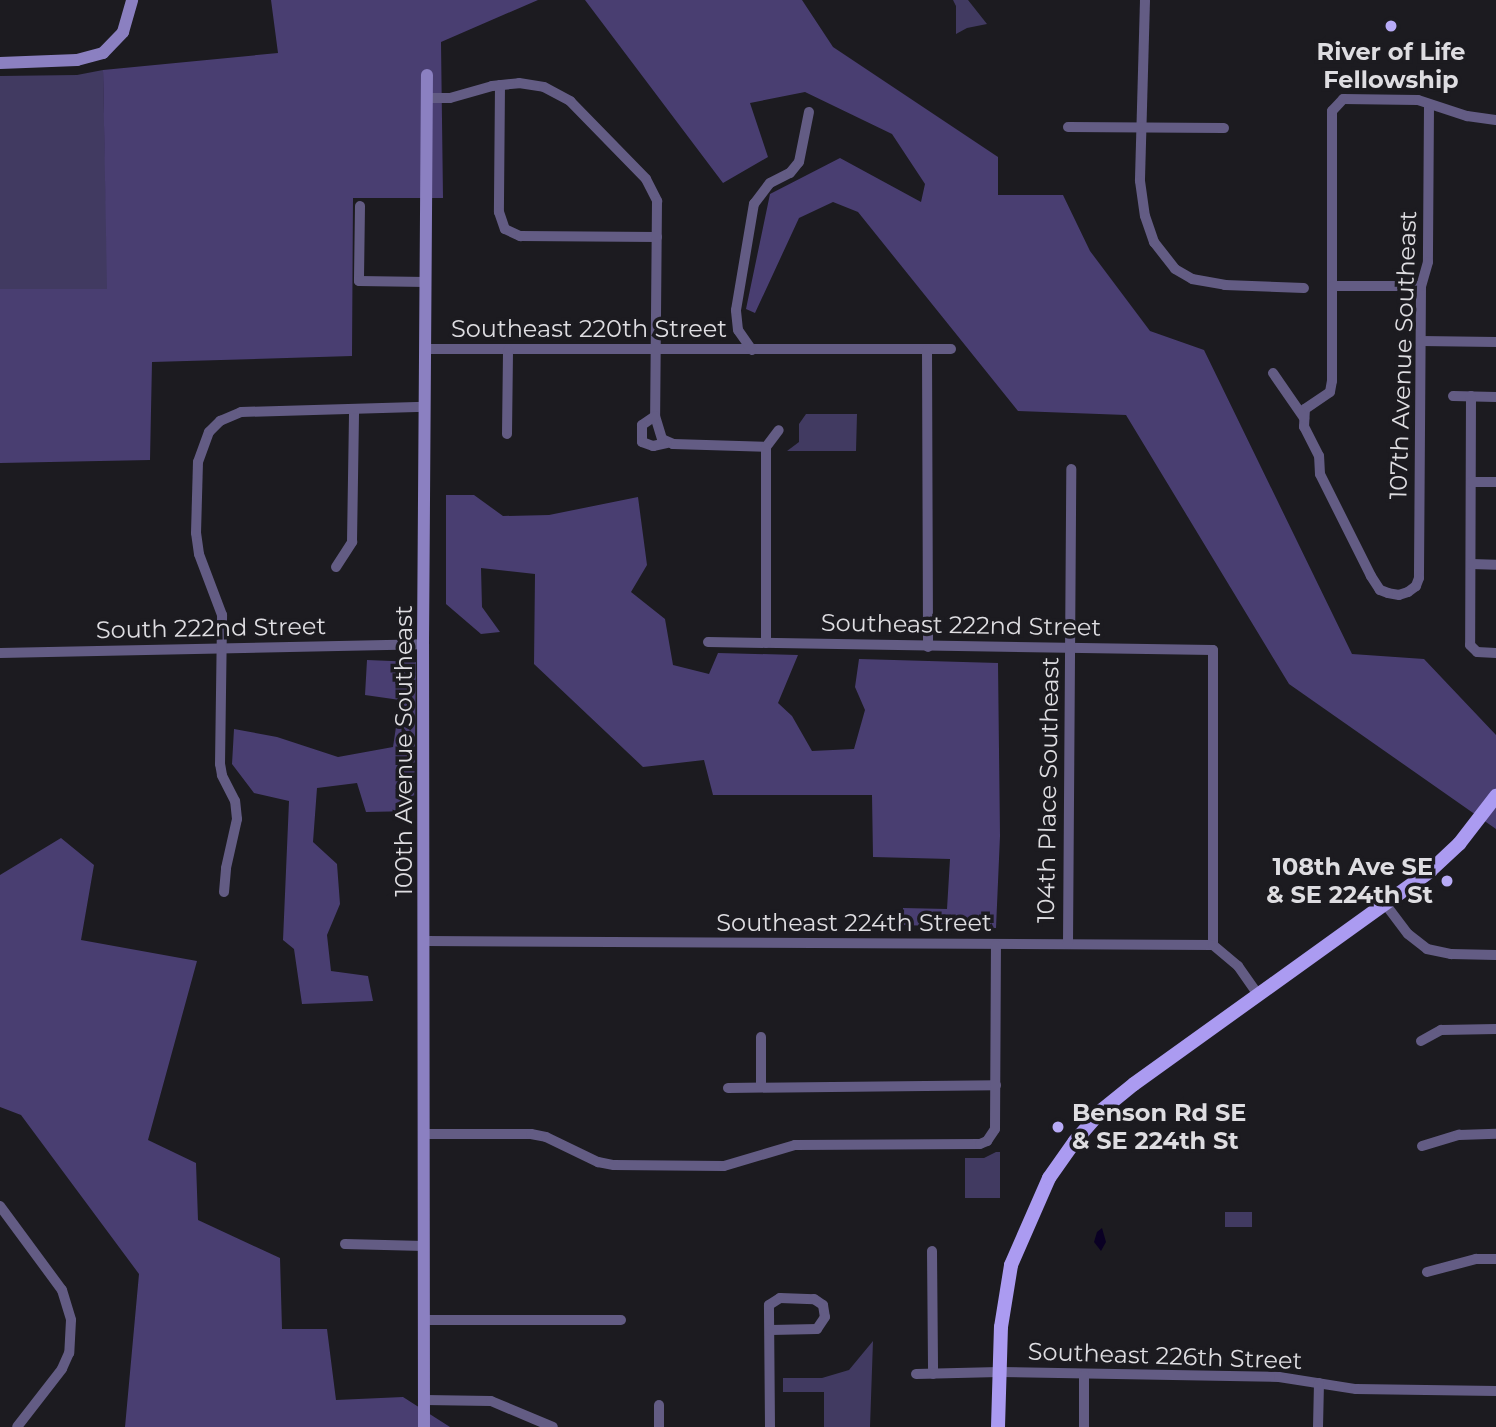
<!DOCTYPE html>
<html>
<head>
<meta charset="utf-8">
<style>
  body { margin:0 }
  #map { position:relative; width:1496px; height:1427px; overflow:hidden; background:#1c1b20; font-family:Montserrat,sans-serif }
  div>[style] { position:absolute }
  .green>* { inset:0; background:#413a61 }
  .forest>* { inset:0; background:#493e71 }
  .water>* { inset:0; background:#0a0024 }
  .street>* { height:10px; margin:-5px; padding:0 5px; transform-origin:5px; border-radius:5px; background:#635c84 }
  .secondary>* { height:12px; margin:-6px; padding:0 6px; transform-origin:6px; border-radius:6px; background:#8b80c1 }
  .primary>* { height:14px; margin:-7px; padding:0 7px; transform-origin:7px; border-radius:7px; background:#ab9bf1 }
  .dots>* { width:19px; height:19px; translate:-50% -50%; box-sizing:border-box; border:4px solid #1c1b20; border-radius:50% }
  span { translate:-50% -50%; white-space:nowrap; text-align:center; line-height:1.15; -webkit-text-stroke:7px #1c1b20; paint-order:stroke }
  .poi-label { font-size:24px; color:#dedde1; font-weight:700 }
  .right { translate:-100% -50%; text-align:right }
  .left { translate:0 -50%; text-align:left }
  .street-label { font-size:24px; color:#dedde1 }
</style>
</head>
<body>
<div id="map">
  <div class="green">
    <div style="clip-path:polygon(953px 0,968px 0,987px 24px,967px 28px,956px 34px,956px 6px)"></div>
    <div style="clip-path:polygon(103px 70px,108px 289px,0 289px,0 76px,77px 75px)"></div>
    <div style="clip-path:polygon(806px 414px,857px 414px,856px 451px,787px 451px,799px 442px,799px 424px)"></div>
    <div style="clip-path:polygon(996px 1152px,1000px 1152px,1000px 1198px,965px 1198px,965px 1158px,984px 1158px)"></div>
    <div style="clip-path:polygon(1225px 1212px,1252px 1212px,1252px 1227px,1225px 1227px)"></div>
    <div style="clip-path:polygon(873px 1341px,870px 1427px,824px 1427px,824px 1392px,783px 1392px,783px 1378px,822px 1378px,849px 1370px)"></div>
  </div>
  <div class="forest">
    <div style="clip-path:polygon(271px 0,538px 0,441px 42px,443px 198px,353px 198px,352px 356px,152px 362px,150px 460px,0 463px,0 289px,107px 289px,103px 70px,278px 53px)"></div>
    <div style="clip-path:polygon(585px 0,802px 0,833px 47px,998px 157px,998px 195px,1063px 195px,1090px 251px,1150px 331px,1204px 350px,1352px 654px,1424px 659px,1496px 735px,1496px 829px,1289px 684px,1126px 415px,1018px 411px,858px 212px,833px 202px,799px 218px,755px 313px,746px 309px,770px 194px,840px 158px,921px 202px,925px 184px,892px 134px,805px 92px,750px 103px,768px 157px,723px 183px)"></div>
    <div style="clip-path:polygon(446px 495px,474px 495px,503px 516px,549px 515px,638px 497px,647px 565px,631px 592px,665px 619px,673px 665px,709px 674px,718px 653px,798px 655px,778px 703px,792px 716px,812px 751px,854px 749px,865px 710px,855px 687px,859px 659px,998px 663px,1000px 836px,996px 928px,902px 925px,903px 908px,947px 909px,950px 859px,873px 857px,872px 795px,713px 795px,704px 760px,643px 767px,534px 664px,535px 574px,481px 568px,482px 607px,500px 632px,481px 634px,446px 604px)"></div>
    <div style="clip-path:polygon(367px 660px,416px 662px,414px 811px,366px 812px,357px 783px,317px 788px,313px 842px,337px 864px,340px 904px,327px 935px,331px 971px,368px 976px,373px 1001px,302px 1004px,294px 949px,283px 940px,289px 801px,254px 793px,232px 764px,234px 729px,277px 737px,338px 757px,393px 747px,400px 700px,365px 695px)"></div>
    <div style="clip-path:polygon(61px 838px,94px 865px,81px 940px,197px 961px,148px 1140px,196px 1163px,198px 1220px,280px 1258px,282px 1329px,327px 1329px,336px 1400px,403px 1397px,450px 1427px,125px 1427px,139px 1274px,21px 1115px,0 1107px,0 875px)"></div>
  </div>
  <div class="water">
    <div style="clip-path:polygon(1102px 1228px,1106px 1242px,1101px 1251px,1094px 1242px,1097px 1232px)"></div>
  </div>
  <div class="street">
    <div style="left:1145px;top:0;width:181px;rotate:91.6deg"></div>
    <div style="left:1140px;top:181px;width:35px;rotate:82deg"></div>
    <div style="left:1145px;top:216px;width:28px;rotate:71deg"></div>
    <div style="left:1154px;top:242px;width:34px;rotate:52deg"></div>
    <div style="left:1175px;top:269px;width:20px;rotate:30deg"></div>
    <div style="left:1192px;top:279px;width:34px;rotate:10deg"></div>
    <div style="left:1225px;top:285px;width:79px;rotate:2.2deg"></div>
    <div style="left:500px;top:85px;width:127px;rotate:90.5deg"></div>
    <div style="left:499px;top:212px;width:18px;rotate:71deg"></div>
    <div style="left:505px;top:229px;width:17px;rotate:25deg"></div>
    <div style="left:520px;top:236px;width:137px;rotate:0.4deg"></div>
    <div style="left:427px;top:98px;width:23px"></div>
    <div style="left:450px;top:98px;width:44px;rotate:-15.9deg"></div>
    <div style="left:492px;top:86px;width:27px;rotate:-6deg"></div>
    <div style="left:519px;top:83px;width:25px;rotate:9deg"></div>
    <div style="left:544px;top:87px;width:30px;rotate:28deg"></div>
    <div style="left:570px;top:101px;width:109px;rotate:45.7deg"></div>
    <div style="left:646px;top:179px;width:25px;rotate:63deg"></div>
    <div style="left:657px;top:201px;width:215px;rotate:90.5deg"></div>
    <div style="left:655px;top:416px;width:24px;rotate:73deg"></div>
    <div style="left:662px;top:439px;width:12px;rotate:24deg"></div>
    <div style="left:673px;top:444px;width:93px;rotate:1.8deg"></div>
    <div style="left:766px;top:447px;width:21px;rotate:-53deg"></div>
    <div style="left:1429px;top:106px;width:156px;rotate:90.4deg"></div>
    <div style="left:1428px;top:262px;width:25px;rotate:106deg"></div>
    <div style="left:1421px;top:286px;width:292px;rotate:90.4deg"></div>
    <div style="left:1419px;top:578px;width:9px;rotate:111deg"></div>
    <div style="left:1416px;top:586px;width:10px;rotate:143deg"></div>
    <div style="left:1408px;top:592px;width:9px;rotate:162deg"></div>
    <div style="left:1399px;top:595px;width:11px;rotate:-170deg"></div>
    <div style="left:1388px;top:593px;width:9px;rotate:-159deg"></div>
    <div style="left:1380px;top:590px;width:17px;rotate:-123deg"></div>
    <div style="left:1371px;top:576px;width:114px;rotate:-116.6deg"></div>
    <div style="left:1320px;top:474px;width:18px;rotate:-93deg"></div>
    <div style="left:1319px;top:456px;width:33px;rotate:-117deg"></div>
    <div style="left:1304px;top:427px;width:18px;rotate:-87deg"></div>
    <div style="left:1305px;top:409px;width:30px;rotate:-34deg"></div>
    <div style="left:1330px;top:392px;width:11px;rotate:-80deg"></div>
    <div style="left:1332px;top:381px;width:270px;rotate:-90deg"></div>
    <div style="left:1332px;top:111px;width:16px;rotate:-47deg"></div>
    <div style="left:1343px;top:99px;width:75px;rotate:0.8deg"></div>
    <div style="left:1418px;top:100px;width:52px;rotate:18.1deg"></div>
    <div style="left:1467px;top:116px;width:29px;rotate:8deg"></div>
    <div style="left:1068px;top:127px;width:156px;rotate:0.4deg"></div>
    <div style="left:360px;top:206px;width:75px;rotate:90.8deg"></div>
    <div style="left:359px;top:281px;width:67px;rotate:0.9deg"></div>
    <div style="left:1333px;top:286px;width:88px"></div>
    <div style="left:1421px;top:341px;width:75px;rotate:0.8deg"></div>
    <div style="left:426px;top:349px;width:525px"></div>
    <div style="left:752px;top:350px;width:24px;rotate:-125deg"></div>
    <div style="left:738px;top:330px;width:20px;rotate:-96deg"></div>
    <div style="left:736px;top:310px;width:108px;rotate:-80.4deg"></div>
    <div style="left:754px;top:204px;width:26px;rotate:-53deg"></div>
    <div style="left:770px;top:183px;width:22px;rotate:-27deg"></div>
    <div style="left:790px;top:173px;width:14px;rotate:-51deg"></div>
    <div style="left:799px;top:162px;width:51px;rotate:-78.7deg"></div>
    <div style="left:927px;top:350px;width:297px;rotate:89.8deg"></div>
    <div style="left:1273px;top:373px;width:55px;rotate:55.4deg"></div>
    <div style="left:1453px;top:396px;width:43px;rotate:1.3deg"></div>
    <div style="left:1471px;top:396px;width:249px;rotate:90.2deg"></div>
    <div style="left:1470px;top:645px;width:10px;rotate:45deg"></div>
    <div style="left:1477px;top:652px;width:19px;rotate:3deg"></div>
    <div style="left:655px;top:416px;width:16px;rotate:145deg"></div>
    <div style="left:642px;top:425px;width:17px;rotate:90deg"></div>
    <div style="left:642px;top:442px;width:12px;rotate:20deg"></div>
    <div style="left:653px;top:446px;width:14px;rotate:-12deg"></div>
    <div style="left:507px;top:434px;width:84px;rotate:-89.3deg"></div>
    <div style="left:1471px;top:482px;width:25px"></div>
    <div style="left:1471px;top:564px;width:25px;rotate:2deg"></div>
    <div style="left:336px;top:567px;width:30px;rotate:-57deg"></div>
    <div style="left:352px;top:542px;width:133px;rotate:-89.1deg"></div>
    <div style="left:708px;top:642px;width:505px;rotate:0.91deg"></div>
    <div style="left:1213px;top:650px;width:295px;rotate:90deg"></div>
    <div style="left:766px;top:643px;width:196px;rotate:-90deg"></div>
    <div style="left:0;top:653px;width:423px;rotate:-1.2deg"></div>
    <div style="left:224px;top:892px;width:24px;rotate:-85deg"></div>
    <div style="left:226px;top:868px;width:50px;rotate:-77.3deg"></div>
    <div style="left:237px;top:819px;width:18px;rotate:-96deg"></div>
    <div style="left:235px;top:801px;width:29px;rotate:-117deg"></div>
    <div style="left:222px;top:775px;width:11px;rotate:-100deg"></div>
    <div style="left:220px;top:764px;width:149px;rotate:-89.2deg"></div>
    <div style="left:222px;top:615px;width:65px;rotate:-110.7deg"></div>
    <div style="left:199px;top:554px;width:21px;rotate:-98deg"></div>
    <div style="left:196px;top:533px;width:71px;rotate:-88.4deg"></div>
    <div style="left:198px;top:462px;width:32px;rotate:-70deg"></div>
    <div style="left:209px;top:432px;width:16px;rotate:-45deg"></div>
    <div style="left:220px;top:421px;width:23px;rotate:-23deg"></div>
    <div style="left:241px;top:412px;width:184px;rotate:-1.6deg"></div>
    <div style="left:1386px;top:905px;width:36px;rotate:53deg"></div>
    <div style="left:1408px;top:934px;width:24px;rotate:38deg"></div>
    <div style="left:1427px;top:949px;width:25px;rotate:12deg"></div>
    <div style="left:1451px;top:954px;width:45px;rotate:1.3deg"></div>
    <div style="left:426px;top:941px;width:787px;rotate:0.29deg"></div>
    <div style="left:1213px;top:945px;width:33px;rotate:40deg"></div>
    <div style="left:1238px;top:966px;width:35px;rotate:55deg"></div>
    <div style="left:1068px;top:944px;width:475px;rotate:-89.6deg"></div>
    <div style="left:761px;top:1037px;width:50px;rotate:90deg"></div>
    <div style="left:1421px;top:1041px;width:23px;rotate:-29deg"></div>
    <div style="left:1441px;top:1030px;width:55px;rotate:-1deg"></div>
    <div style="left:728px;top:1088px;width:268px;rotate:-0.6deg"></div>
    <div style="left:425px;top:1134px;width:106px"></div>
    <div style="left:531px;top:1134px;width:15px;rotate:11deg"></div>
    <div style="left:546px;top:1137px;width:58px;rotate:25.7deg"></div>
    <div style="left:598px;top:1162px;width:16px;rotate:11deg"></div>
    <div style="left:614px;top:1165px;width:110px;rotate:0.5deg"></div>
    <div style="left:724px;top:1166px;width:74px;rotate:-16.5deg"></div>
    <div style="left:795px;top:1145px;width:185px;rotate:-0.3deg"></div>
    <div style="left:980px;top:1144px;width:8px;rotate:-23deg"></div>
    <div style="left:987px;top:1141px;width:14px;rotate:-56deg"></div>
    <div style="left:995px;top:1129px;width:184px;rotate:-89.7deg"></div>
    <div style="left:1422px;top:1146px;width:39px;rotate:-17deg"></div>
    <div style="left:1459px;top:1135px;width:37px;rotate:-2deg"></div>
    <div style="left:0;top:1206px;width:104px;rotate:53.6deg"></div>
    <div style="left:62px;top:1290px;width:31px;rotate:73deg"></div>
    <div style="left:71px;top:1320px;width:33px;rotate:93deg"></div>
    <div style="left:69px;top:1353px;width:17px;rotate:114deg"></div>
    <div style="left:62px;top:1369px;width:73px;rotate:127.8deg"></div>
    <div style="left:345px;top:1244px;width:79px;rotate:1.5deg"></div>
    <div style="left:932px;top:1251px;width:123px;rotate:89.5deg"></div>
    <div style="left:1427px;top:1272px;width:51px;rotate:-14.9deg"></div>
    <div style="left:1476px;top:1259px;width:20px"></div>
    <div style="left:424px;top:1320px;width:197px"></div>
    <div style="left:916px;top:1374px;width:83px;rotate:-1.4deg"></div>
    <div style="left:999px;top:1372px;width:280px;rotate:1deg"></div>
    <div style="left:1279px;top:1377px;width:78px;rotate:8.9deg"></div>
    <div style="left:1356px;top:1389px;width:140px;rotate:0.8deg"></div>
    <div style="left:425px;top:1400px;width:66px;rotate:0.9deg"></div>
    <div style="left:491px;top:1401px;width:67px;rotate:22.8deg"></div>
    <div style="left:659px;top:1427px;width:22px;rotate:-90deg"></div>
    <div style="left:770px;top:1427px;width:122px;rotate:-90.5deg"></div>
    <div style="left:769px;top:1305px;width:13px;rotate:-32deg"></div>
    <div style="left:780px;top:1298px;width:34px;rotate:2deg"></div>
    <div style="left:814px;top:1299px;width:11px;rotate:34deg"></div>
    <div style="left:823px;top:1305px;width:12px;rotate:81deg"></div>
    <div style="left:825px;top:1317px;width:14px;rotate:124deg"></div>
    <div style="left:817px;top:1329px;width:46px;rotate:178.8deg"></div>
    <div style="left:1084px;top:1427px;width:52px;rotate:-90deg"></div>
    <div style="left:1318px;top:1427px;width:44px;rotate:-88.7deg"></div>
  </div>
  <div class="secondary">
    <div style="left:0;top:63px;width:77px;rotate:-2.2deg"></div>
    <div style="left:77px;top:60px;width:27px;rotate:-15deg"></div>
    <div style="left:103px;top:53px;width:29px;rotate:-46deg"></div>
    <div style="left:123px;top:32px;width:33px;rotate:-74deg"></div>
    <div style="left:424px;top:1427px;width:783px;rotate:-90.07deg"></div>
    <div style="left:423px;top:644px;width:569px;rotate:-89.6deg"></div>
  </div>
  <div class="primary">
    <div style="left:998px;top:1427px;width:100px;rotate:-88.3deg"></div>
    <div style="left:1001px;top:1327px;width:63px;rotate:-80.8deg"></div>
    <div style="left:1011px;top:1265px;width:95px;rotate:-66.4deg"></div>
    <div style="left:1049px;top:1178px;width:45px;rotate:-54.9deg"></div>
    <div style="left:1075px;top:1141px;width:41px;rotate:-48.9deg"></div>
    <div style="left:1102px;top:1110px;width:41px;rotate:-39.1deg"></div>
    <div style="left:1134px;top:1084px;width:365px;rotate:-35.7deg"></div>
    <div style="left:1430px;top:871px;width:40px;rotate:-43deg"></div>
    <div style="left:1459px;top:844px;width:61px;rotate:-52.4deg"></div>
  </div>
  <div class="dots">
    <div style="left:1391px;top:26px;background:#b8abf7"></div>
    <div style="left:1447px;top:881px;background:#b8abf7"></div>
    <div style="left:1058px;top:1127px;background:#b8abf7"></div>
  </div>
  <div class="poi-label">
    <span style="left:1391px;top:66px">River of Life<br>Fellowship</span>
    <span class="right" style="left:1433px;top:881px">108th Ave SE<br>&amp; SE 224th St</span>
    <span class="left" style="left:1072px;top:1127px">Benson Rd SE<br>&amp; SE 224th St</span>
  </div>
  <div class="street-label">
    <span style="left:589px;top:329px">Southeast 220th Street</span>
    <span style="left:1403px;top:355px;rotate:-88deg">107th Avenue Southeast</span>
    <span style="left:961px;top:625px;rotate:1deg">Southeast 222nd Street</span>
    <span style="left:211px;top:628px;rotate:-1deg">South 222nd Street</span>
    <span style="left:404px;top:751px;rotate:-90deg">100th Avenue Southeast</span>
    <span style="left:1048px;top:790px;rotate:-89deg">104th Place Southeast</span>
    <span style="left:854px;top:923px">Southeast 224th Street</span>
    <span style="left:1165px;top:1356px;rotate:2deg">Southeast 226th Street</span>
  </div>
</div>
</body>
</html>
